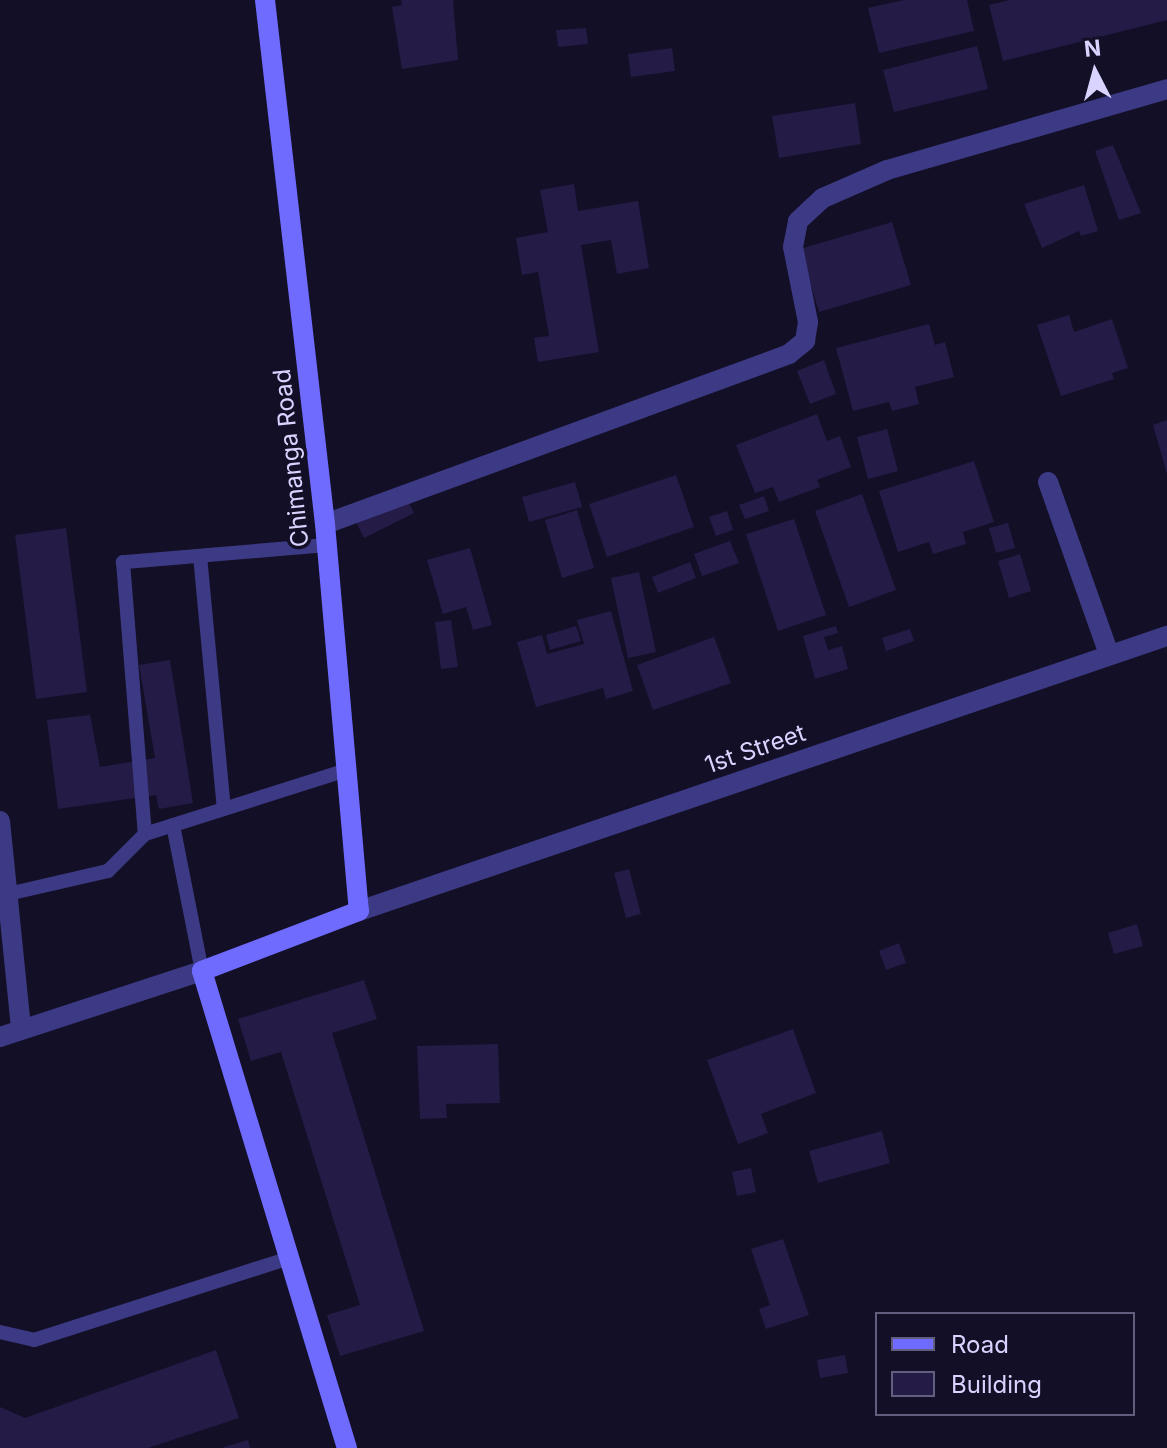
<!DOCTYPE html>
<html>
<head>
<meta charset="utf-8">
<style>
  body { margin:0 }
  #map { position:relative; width:1167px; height:1448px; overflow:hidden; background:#130f26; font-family:Inter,sans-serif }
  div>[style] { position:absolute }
  .building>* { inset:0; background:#241b47 }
  .lane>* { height:14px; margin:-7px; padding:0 7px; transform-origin:7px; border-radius:7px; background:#3d3a85 }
  .street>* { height:20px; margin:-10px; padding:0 10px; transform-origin:10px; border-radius:10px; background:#3d3a85 }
  .secondary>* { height:20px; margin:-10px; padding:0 10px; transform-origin:10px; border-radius:10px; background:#6f6bff }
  span { translate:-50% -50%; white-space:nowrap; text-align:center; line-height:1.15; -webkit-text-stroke:7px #130f26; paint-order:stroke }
  .street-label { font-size:24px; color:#d9d4ff }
  .legend { position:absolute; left:875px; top:1312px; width:260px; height:104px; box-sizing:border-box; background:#130f26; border:2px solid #625e7d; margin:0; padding:10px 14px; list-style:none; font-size:24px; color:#d9d4ff }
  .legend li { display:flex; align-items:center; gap:16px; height:40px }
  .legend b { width:40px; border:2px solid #625e7d }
  .north { position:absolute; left:1055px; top:32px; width:80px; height:80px; -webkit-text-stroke:6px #130f26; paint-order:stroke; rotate:354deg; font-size:22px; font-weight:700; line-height:32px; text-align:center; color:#d9d4ff }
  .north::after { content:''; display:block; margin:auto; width:28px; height:36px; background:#d9d4ff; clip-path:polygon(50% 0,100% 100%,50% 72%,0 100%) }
</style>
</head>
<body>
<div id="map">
  <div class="building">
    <div style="clip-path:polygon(401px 0,453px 0,458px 60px,402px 69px,392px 7px,402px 5px)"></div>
    <div style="clip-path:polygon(904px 0,967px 0,974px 31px,879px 53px,868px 8px)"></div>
    <div style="clip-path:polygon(1010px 0,1167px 0,1167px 20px,1003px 61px,989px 5px)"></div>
    <div style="clip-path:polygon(586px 28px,588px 44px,558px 47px,556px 30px)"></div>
    <div style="clip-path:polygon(977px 46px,988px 89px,894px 112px,883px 70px)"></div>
    <div style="clip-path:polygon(672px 48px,675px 71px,631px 77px,628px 54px)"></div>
    <div style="clip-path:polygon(855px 103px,861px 144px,779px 158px,772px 116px)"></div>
    <div style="clip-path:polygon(1113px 145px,1141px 213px,1119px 220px,1095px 151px)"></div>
    <div style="clip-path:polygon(574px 184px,578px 211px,638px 201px,649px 268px,617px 274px,611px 240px,581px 245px,599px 352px,538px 362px,534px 338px,549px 336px,538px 272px,522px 275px,516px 238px,548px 232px,540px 190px)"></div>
    <div style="clip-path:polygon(1084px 185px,1098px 231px,1081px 236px,1079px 231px,1042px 248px,1024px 204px)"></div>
    <div style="clip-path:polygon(892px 222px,911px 285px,819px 312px,800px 249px)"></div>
    <div style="clip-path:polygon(1069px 315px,1074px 332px,1112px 319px,1128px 368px,1112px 373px,1114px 379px,1061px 396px,1037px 325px)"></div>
    <div style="clip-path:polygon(929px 324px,935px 345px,945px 342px,954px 377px,915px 387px,919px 404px,892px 411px,889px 402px,853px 411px,836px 348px)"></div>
    <div style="clip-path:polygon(824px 360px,836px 394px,810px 404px,797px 371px)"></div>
    <div style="clip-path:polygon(817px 414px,827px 441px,840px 436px,851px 467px,817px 480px,820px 487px,779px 502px,773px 487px,755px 493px,736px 445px)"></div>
    <div style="clip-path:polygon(1167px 420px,1167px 474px,1153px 425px)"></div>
    <div style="clip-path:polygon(887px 429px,898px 471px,868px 479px,857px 437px)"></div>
    <div style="clip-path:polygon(974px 461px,994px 522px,963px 532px,966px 544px,933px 554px,929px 542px,898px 552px,879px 491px)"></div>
    <div style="clip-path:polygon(676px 475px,694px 527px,607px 557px,589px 504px)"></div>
    <div style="clip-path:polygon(575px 482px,582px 507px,529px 522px,522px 497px)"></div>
    <div style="clip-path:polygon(862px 494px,896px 590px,849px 607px,815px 511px)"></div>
    <div style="clip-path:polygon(405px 495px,414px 513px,364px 538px,355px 520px)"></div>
    <div style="clip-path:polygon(764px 496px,769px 511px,745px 519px,739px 505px)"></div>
    <div style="clip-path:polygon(577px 510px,594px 568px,562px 578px,545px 520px)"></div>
    <div style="clip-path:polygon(727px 511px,733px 530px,716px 536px,709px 517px)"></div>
    <div style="clip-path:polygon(794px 519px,826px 615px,778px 631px,746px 534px)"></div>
    <div style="clip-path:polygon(1008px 523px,1015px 548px,996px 553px,989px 528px)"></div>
    <div style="clip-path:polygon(66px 528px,87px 692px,36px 699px,15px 535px)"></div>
    <div style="clip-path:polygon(730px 541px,739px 563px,702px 576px,694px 554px)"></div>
    <div style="clip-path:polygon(470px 548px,492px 625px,473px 630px,466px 607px,443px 614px,427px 560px)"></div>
    <div style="clip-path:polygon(1020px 554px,1031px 591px,1009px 598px,998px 561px)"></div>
    <div style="clip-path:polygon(690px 562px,696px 578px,658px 593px,652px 577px)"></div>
    <div style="clip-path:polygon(639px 572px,656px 652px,628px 658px,611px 578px)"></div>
    <div style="clip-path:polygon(611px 611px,633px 691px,606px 699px,603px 688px,536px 707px,517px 642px,542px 635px,547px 654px,584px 644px,577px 620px)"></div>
    <div style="clip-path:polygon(451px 620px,458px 667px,441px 669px,435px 622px)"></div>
    <div style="clip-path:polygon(576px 626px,581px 641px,550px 650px,546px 635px)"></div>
    <div style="clip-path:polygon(836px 626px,838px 633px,824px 637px,828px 650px,842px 646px,848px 669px,815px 679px,803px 636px)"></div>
    <div style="clip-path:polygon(910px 629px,914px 641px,886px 651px,882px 638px)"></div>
    <div style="clip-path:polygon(714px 637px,731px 683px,653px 710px,637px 665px)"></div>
    <div style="clip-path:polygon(170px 660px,193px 803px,159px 809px,156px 795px,58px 809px,47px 720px,90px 715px,100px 767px,155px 758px,139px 665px)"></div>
    <div style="clip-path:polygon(629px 869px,641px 914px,626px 918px,614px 873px)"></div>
    <div style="clip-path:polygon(1137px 924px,1143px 946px,1114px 954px,1108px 933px)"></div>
    <div style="clip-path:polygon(899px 943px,906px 963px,886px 970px,879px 951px)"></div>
    <div style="clip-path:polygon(364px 980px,377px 1019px,332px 1033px,424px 1331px,340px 1356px,327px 1315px,360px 1305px,281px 1052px,251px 1061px,238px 1019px)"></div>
    <div style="clip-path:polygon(793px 1029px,816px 1093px,761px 1114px,768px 1133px,738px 1144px,707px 1060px)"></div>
    <div style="clip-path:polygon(498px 1044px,500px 1103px,446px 1104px,447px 1118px,420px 1119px,417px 1046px)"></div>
    <div style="clip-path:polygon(882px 1131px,890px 1163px,818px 1183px,809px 1151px)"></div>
    <div style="clip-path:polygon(751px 1168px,756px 1192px,737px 1196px,732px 1172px)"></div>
    <div style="clip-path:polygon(783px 1239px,809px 1315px,766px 1329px,759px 1309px,770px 1305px,751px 1249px)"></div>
    <div style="clip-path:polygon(216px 1350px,239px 1418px,148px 1448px,0 1448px,0 1407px,25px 1418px)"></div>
    <div style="clip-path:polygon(845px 1355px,848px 1373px,820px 1378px,817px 1360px)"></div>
    <div style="clip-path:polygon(248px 1440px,250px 1448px,224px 1448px,224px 1447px)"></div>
  </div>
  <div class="lane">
    <div style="left:327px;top:545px;width:205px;rotate:175.2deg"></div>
    <div style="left:123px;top:562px;width:273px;rotate:85.4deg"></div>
    <div style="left:145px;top:834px;width:212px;rotate:-17.6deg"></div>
    <div style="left:200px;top:556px;width:254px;rotate:84.6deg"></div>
    <div style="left:173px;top:825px;width:149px;rotate:78.8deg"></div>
    <div style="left:8px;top:894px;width:103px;rotate:-13deg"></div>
    <div style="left:108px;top:871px;width:52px;rotate:-45deg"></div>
    <div style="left:0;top:1332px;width:35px;rotate:13deg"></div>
    <div style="left:34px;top:1340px;width:268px;rotate:-17.8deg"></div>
  </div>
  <div class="street">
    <div style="left:1048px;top:482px;width:182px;rotate:70.5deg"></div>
    <div style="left:325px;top:524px;width:494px;rotate:-20.1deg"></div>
    <div style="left:789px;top:354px;width:21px;rotate:-39deg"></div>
    <div style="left:805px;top:341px;width:19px;rotate:-81deg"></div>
    <div style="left:808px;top:322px;width:76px;rotate:-101.3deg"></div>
    <div style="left:793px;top:247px;width:26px;rotate:-79deg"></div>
    <div style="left:798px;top:221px;width:34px;rotate:-43deg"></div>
    <div style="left:823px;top:198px;width:70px;rotate:-23.6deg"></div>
    <div style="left:887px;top:170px;width:291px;rotate:-16.1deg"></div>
    <div style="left:0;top:821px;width:209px;rotate:84.2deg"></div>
    <div style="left:359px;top:911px;width:854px;rotate:-18.8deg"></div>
    <div style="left:0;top:1037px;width:213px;rotate:-18.1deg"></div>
  </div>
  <div class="secondary">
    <div style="left:265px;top:0;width:527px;rotate:83.47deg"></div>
    <div style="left:325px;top:524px;width:388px;rotate:85deg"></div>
    <div style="left:359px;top:911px;width:168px;rotate:159.1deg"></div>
    <div style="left:202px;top:971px;width:499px;rotate:73.1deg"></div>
  </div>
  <div class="street-label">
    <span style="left:291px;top:458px;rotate:-96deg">Chimanga Road</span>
    <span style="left:755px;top:749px;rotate:-19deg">1st Street</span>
  </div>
  <ul class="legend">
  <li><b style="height:10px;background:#6f6bff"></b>Road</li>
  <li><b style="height:22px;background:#241b47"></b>Building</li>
  </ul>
  <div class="north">N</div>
</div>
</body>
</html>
